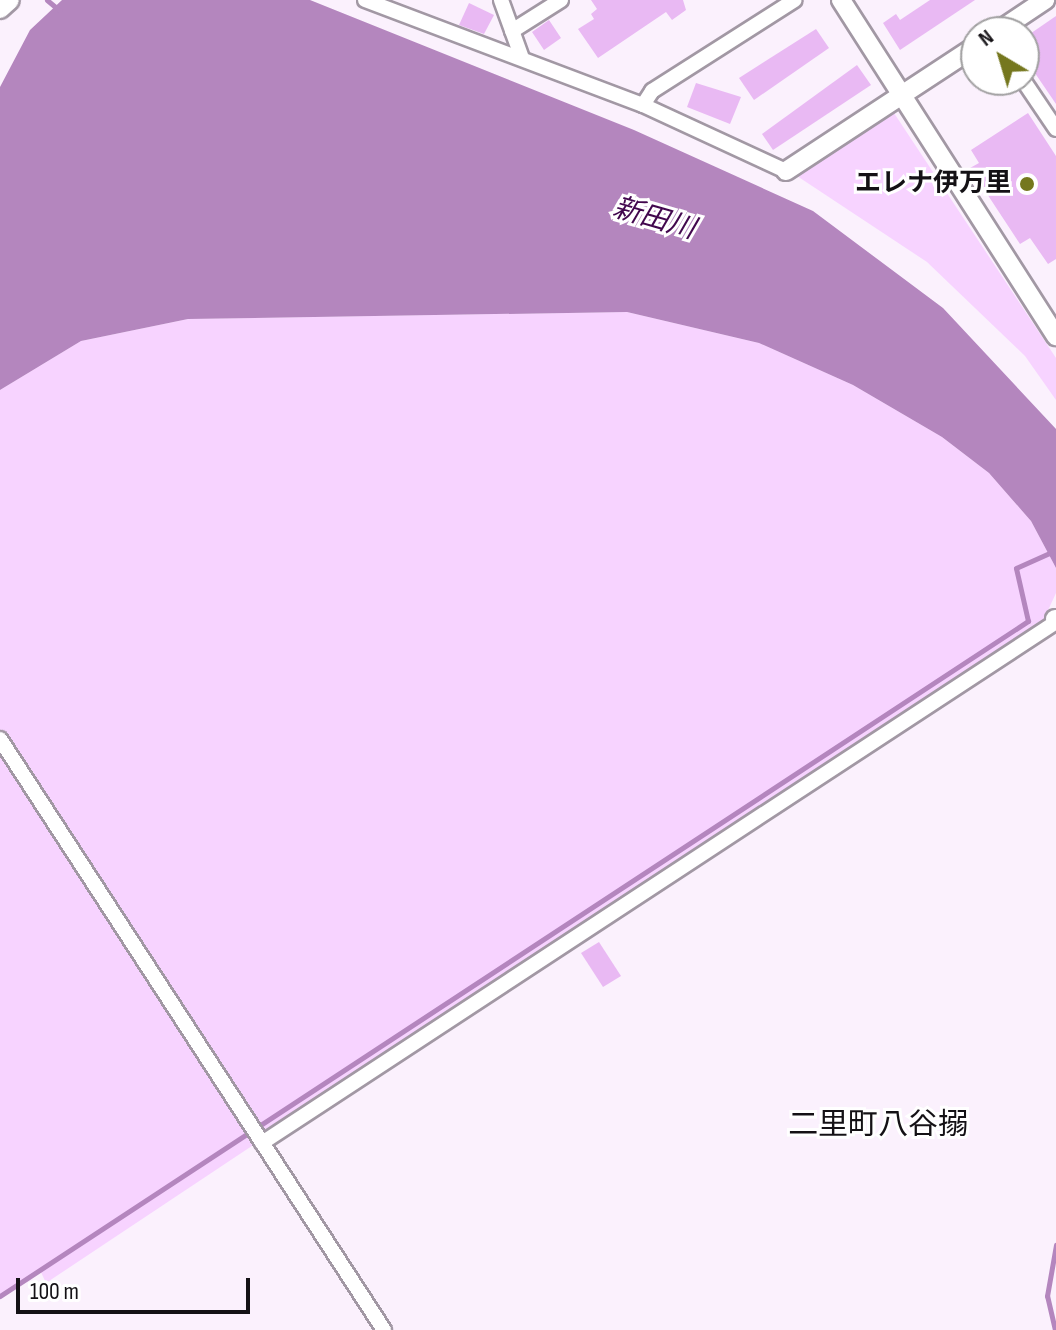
<!DOCTYPE html>
<html>
<head>
<meta charset="utf-8">
<style>
  body { margin:0 }
  #map { position:relative; width:1056px; height:1330px; overflow:hidden; background:#fbf1fd; font-family:"Sofia Sans Condensed","Noto Sans JP",sans-serif }
  div>[style] { position:absolute }
  .green>* { inset:0; background:#f7d3ff }
  .water>* { inset:0; background:#b486be }
  .stream>* { height:5px; margin:-2.5px; padding:0 2.5px; transform-origin:2.5px; border-radius:2.5px; background:#b486be }
  .building>* { inset:0; background:#e9b9f3 }
  .roads { filter:drop-shadow(2px 0 #a298a4) drop-shadow(-2px 0 #a298a4) drop-shadow(0 2px #a298a4) drop-shadow(0 -2px #a298a4) }
  .minor>* { height:14px; margin:-7px; padding:0 7px; transform-origin:7px; border-radius:7px; background:#fff }
  .tertiary>* { height:18px; margin:-9px; padding:0 9px; transform-origin:9px; border-radius:9px; background:#fff }
  .dots>* { width:22px; height:22px; translate:-50% -50%; box-sizing:border-box; border:4px solid #fff; border-radius:50% }
  span { translate:-50% -50%; white-space:nowrap; text-align:center; line-height:1.15; -webkit-text-stroke:6px #fff; paint-order:stroke }
  .poi-label { font-size:26px; color:#141115; font-weight:700 }
  .right { translate:-100% -50%; text-align:right }
  .water-label { font-size:28px; color:#42074e; font-style:italic }
  .quarter-label { font-size:30px; color:#141115 }
  .north { position:absolute; left:960px; top:16px; width:80px; height:80px; box-sizing:border-box; background:#fff; border:2px solid #a1a0a1; border-radius:50%; rotate:322deg; font-size:22px; font-weight:700; line-height:32px; text-align:center; color:#141115 }
  .north::after { content:''; display:block; margin:auto; width:28px; height:36px; background:#75771e; clip-path:polygon(50% 0,100% 100%,50% 72%,0 100%) }
  .scale { position:absolute; left:16px; top:1278px; width:234px; height:36px; box-sizing:border-box; border:4px solid #141115; border-top:0; padding-left:10px; font-size:24px; line-height:28px; white-space:nowrap; color:#141115; -webkit-text-stroke:6px #fff; paint-order:stroke }
</style>
</head>
<body>
<div id="map">
  <div class="green">
    <div style="clip-path:polygon(892px 110px,1056px 358px,1056px 400px,1025px 356px,927px 262px,794px 174px)"></div>
    <div style="clip-path:polygon(627px 312px,759px 343px,853px 385px,942px 437px,989px 473px,1031px 521px,1056px 568px,1056px 593px,1044px 619px,46px 1283px,40px 1270px,0 1296px,0 390px,81px 341px,188px 319px)"></div>
  </div>
  <div class="water">
    <div style="clip-path:polygon(62px 0,310px 0,634px 130px,813px 211px,943px 308px,1056px 429px,1056px 568px,1031px 521px,989px 473px,942px 437px,853px 385px,759px 343px,627px 312px,188px 319px,81px 341px,0 390px,0 87px,30px 30px)"></div>
  </div>
  <div class="stream">
    <div style="left:47px;top:0;width:16px;rotate:40deg"></div>
    <div style="left:0;top:1296px;width:1230px;rotate:-33.29deg"></div>
    <div style="left:1028px;top:621px;width:54px;rotate:-102.8deg"></div>
    <div style="left:1016px;top:568px;width:44px;rotate:-24.2deg"></div>
    <div style="left:1055px;top:1330px;width:35px;rotate:-103deg"></div>
    <div style="left:1047px;top:1296px;width:52px;rotate:-80deg"></div>
  </div>
  <div class="building">
    <div style="clip-path:polygon(591px 0,683px 0,686px 10px,672px 20px,666px 12px,598px 58px,578px 29px,594px 19px,591px 14px,597px 9px)"></div>
    <div style="clip-path:polygon(930px 0,975px 0,900px 50px,883px 23px,896px 14px,900px 20px)"></div>
    <div style="clip-path:polygon(469px 3px,494px 15px,484px 34px,459px 25px)"></div>
    <div style="clip-path:polygon(1056px 16px,1056px 104px,1024px 57px,1024px 38px)"></div>
    <div style="clip-path:polygon(549px 20px,561px 38px,544px 50px,532px 32px)"></div>
    <div style="clip-path:polygon(816px 29px,829px 48px,754px 100px,739px 78px)"></div>
    <div style="clip-path:polygon(857px 65px,871px 85px,773px 150px,762px 134px)"></div>
    <div style="clip-path:polygon(696px 83px,741px 97px,730px 124px,687px 107px)"></div>
    <div style="clip-path:polygon(1028px 113px,1056px 156px,1056px 259px,1048px 264px,1030px 238px,1020px 244px,970px 168px,979px 163px,971px 150px)"></div>
    <div style="clip-path:polygon(599px 942px,621px 976px,603px 987px,581px 953px)"></div>
  </div>
  <div class="roads">
    <div class="minor">
      <div style="left:365px;top:0;width:297px;rotate:20.7deg"></div>
      <div style="left:643px;top:105px;width:157px;rotate:24.8deg"></div>
      <div style="left:501px;top:0;width:62px;rotate:70.1deg"></div>
      <div style="left:512px;top:31px;width:58px;rotate:-32.3deg"></div>
      <div style="left:1023px;top:80px;width:59px;rotate:56deg"></div>
      <div style="left:643px;top:105px;width:17px;rotate:-57deg"></div>
      <div style="left:652px;top:91px;width:169px;rotate:-32.5deg"></div>
      <div style="left:0;top:739px;width:705px;rotate:56.99deg"></div>
      <div style="left:262px;top:1143px;width:950px;rotate:-33.27deg"></div>
    </div>
    <div class="tertiary">
      <div style="left:841px;top:0;width:399px;rotate:57.4deg"></div>
      <div style="left:0;top:9px;width:13px;rotate:-42deg"></div>
      <div style="left:997px;top:32px;width:58px;rotate:-33.7deg"></div>
      <div style="left:786px;top:171px;width:227px;rotate:-33.3deg"></div>
      <div style="left:1055px;top:619px;width:1px"></div>
    </div>
  </div>
  <div class="dots">
    <div style="left:1027px;top:184px;background:#75771e"></div>
  </div>
  <div class="poi-label">
    <span class="right" style="left:1011px;top:184px">エレナ伊万里</span>
  </div>
  <div class="water-label">
    <span style="left:654px;top:219px;rotate:16deg">新田川</span>
  </div>
  <div class="quarter-label">
    <span style="left:878px;top:1125px">二里町八谷搦</span>
  </div>
  <div class="north">N</div>
  <div class="scale">100 m</div>
</div>
</body>
</html>
